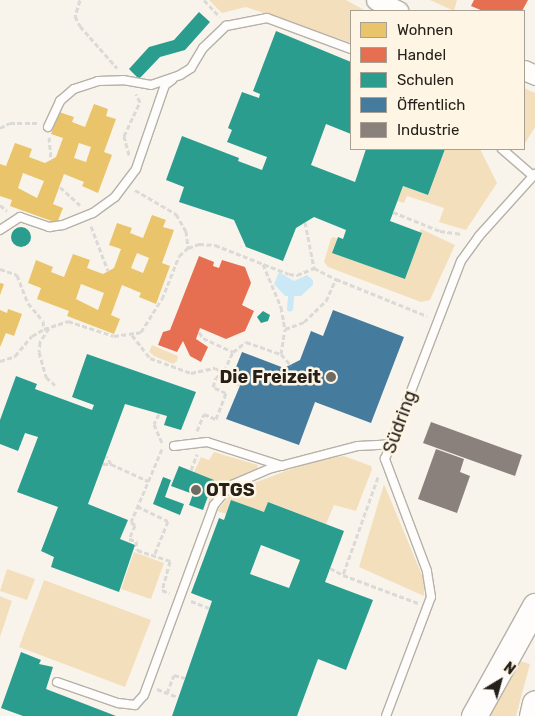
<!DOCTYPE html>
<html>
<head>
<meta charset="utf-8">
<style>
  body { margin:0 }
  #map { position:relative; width:535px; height:716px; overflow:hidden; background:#f9f4eb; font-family:Rubik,sans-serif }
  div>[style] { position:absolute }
  .green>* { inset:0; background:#f4dfbd }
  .water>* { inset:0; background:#cae8f5 }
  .homes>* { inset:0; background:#e9c46a }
  .shops>* { inset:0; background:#e76f51 }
  .schools>* { inset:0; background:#2a9d8f }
  .round { border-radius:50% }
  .public>* { inset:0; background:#457b9d }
  .industry>* { inset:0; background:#8a817c }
  .stream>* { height:5.5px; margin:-2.75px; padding:0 2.75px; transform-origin:2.75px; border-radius:2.75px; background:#cae8f5 }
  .path>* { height:3px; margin-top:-1.5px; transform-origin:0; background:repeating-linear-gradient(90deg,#dbdad7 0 5px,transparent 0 7.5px) }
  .roads { filter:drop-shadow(1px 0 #b5b1a9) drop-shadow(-1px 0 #b5b1a9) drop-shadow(0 1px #b5b1a9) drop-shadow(0 -1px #b5b1a9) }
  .service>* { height:8px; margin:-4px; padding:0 4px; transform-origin:4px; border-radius:4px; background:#fefdfc }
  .tertiary>* { height:19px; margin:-9.5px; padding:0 9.5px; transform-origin:9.5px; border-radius:9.5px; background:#fefdfc }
  .trunk>* { height:25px; margin:-12.5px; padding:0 12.5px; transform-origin:12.5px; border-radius:12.5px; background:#fefdfc }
  .dots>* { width:14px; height:14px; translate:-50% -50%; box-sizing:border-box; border:2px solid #fff5e5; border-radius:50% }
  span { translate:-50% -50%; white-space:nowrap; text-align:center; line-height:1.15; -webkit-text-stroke:5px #fff5e5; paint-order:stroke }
  .poi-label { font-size:18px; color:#252019; font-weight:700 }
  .right { translate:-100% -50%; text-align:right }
  .left { translate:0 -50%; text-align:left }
  .street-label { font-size:18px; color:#252019 }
  .legend { position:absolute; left:350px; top:10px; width:175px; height:140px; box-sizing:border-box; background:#fff5e5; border:1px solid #a8a093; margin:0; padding:6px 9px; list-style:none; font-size:15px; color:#252019 }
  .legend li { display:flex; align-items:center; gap:10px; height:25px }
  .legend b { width:25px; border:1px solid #a8a093 }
  .north { position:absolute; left:475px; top:656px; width:50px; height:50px; -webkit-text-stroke:4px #fff5e5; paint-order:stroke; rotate:37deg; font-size:14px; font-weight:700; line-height:20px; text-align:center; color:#252019 }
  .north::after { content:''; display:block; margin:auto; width:18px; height:22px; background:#252019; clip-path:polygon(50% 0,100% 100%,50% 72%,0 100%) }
</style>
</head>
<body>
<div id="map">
  <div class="green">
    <div style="clip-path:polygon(209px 0,346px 0,366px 11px,351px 11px,351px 43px,246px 7px,222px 13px)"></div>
    <div style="clip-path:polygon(430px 0,457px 0,454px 11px)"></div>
    <div style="clip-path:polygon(524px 88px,535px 93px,535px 127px,524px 145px)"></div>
    <div style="clip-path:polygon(445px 149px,480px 149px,497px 183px,466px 230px,439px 222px,444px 208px,407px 196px,404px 203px,397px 201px,403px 186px,428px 195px)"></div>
    <div style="clip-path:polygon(421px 229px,455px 245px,430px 300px,421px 302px,328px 267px,324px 262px,331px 238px,334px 237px,337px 239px,332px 253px,405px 279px,422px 233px,419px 232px)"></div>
    <div style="clip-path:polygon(152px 345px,178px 356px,177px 361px,173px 364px,154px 356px,149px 352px)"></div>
    <div style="clip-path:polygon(214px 452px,258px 465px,257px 469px,219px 487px,207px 507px,214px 480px,194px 472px,201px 457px,209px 460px)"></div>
    <div style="clip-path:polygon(344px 456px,371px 466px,372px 469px,356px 511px,334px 505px,326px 524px,269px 502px,264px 512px,231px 500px,226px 514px,217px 511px,231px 494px,246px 486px,315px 460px)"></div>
    <div style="clip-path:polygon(384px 484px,424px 580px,424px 596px,359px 567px)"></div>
    <div style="clip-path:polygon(134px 552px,164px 563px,151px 599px,121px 589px)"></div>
    <div style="clip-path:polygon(7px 569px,35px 579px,27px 600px,0 591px)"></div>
    <div style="clip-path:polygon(44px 580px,151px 620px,125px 687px,19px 647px)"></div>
    <div style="clip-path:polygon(0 596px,12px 601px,0 637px)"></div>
    <div style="clip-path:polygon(516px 660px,530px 664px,516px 716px,483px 716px)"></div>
  </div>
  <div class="water">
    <div style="clip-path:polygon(279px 272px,294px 281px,307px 275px,313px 280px,313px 285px,301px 296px,285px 296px,274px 284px)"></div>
  </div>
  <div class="homes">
    <div style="clip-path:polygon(evenodd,94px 104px,108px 109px,106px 116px,116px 119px,104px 152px,112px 155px,98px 193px,82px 186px,84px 182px,64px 174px,53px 204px,63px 208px,57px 223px,10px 206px,12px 200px,0 196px,0 164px,6px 166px,15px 143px,32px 149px,29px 157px,45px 163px,56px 157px,63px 138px,51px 134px,59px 112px,74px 117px,72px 122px,85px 127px,94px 104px,79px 143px,91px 147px,86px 162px,74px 158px,79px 143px,94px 104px,23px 173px,44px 181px,37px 198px,18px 188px,23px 173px)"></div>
    <div style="clip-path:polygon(evenodd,152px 215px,166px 220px,163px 227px,174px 230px,162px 263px,170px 266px,156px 304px,139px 297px,141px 293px,122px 285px,111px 315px,120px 319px,114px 334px,67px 316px,69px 311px,37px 299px,41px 288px,28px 283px,36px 260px,53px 267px,51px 272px,64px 277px,73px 254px,90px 260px,87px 268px,103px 274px,114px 268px,121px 249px,109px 245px,117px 223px,132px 228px,130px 233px,143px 238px,152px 215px,137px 253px,149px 258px,143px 273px,131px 268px,137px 253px,152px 215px,81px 284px,104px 293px,98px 310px,76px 299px,81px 284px)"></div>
    <div style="clip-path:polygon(0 283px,4px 284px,0 295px)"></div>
    <div style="clip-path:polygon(8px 309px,22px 314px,14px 336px,6px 333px,0 347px,0 310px,7px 313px)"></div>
  </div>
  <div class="shops">
    <div style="clip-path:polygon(474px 0,528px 0,522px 11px,483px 11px,471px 6px)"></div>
    <div style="clip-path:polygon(199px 256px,214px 262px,213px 266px,219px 268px,222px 260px,245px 267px,251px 283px,242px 305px,254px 311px,245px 331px,226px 339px,200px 328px,196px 339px,208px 347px,201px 362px,190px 356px,183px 341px,177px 352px,158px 345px,163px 332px,170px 330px)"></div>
  </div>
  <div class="schools">
    <div style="clip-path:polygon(199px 12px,210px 22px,185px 50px,160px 57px,139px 79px,129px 69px,149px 47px,174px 40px)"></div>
    <div style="clip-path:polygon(276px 31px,351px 62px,351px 134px,326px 124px,311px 165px,355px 182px,366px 149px,445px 149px,428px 195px,403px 186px,390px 221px,422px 233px,405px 279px,332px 253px,338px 237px,343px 239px,346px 230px,314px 217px,296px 228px,283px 261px,246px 247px,234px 220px,179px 202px,184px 187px,166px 180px,182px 136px,239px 158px,238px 161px,262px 170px,267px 157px,227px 142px,232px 130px,228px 128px,242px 92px,259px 98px,260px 94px,253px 91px)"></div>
    <div class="round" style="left:11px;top:227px;width:20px;height:20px"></div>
    <div style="clip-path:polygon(263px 311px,270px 315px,268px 321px,261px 323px,257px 317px)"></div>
    <div style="clip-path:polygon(87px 354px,196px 392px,181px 430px,164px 425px,167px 416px,125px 404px,88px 504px,128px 520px,120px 539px,135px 545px,119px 592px,51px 567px,54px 557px,41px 551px,58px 507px,17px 492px,38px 437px,25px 433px,18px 451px,0 444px,0 420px,16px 376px,37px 384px,35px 389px,92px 410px,94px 405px,72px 397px)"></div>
    <div style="clip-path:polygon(179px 466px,214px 480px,203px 510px,189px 505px,193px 494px,171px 486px)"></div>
    <div style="clip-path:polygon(163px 477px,171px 480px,165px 497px,184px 504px,180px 515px,153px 504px)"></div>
    <div style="clip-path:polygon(evenodd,231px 500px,264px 512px,268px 502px,344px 531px,325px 582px,373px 600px,346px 670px,318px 659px,297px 716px,172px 716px,212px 601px,191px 593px,219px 518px,224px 520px,231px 500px,261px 545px,300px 560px,289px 588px,250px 574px,261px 545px)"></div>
    <div style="clip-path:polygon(21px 652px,41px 660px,39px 664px,53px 667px,46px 689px,116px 716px,23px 716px,1px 708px)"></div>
  </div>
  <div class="public">
    <div style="clip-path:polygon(333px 310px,404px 337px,371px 423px,315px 402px,299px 445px,226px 419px,244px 376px,234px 372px,242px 352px,284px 368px,300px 360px,311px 331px,323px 336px)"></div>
  </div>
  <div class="industry">
    <div style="clip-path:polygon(431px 422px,522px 455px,515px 476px,423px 443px)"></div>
    <div style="clip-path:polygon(436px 449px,464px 459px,460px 472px,470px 476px,457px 513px,418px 499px)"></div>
  </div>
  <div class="stream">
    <div style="left:290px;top:309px;width:12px;rotate:-85deg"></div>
  </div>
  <div class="path">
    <div style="left:80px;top:0;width:17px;rotate:107deg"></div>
    <div style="left:75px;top:16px;width:11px;rotate:63deg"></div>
    <div style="left:80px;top:26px;width:56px;rotate:48.6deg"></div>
    <div style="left:204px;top:0;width:23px;rotate:47deg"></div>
    <div style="left:0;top:128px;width:11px;rotate:-27deg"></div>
    <div style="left:10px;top:123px;width:28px"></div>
    <div style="left:49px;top:137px;width:23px;rotate:85deg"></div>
    <div style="left:129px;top:155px;width:20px;rotate:-105deg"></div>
    <div style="left:124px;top:136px;width:38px;rotate:-65deg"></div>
    <div style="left:140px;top:102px;width:9px;rotate:-117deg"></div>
    <div style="left:60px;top:187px;width:27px;rotate:42deg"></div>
    <div style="left:135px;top:190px;width:48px;rotate:30.3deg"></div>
    <div style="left:176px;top:214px;width:20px;rotate:60deg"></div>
    <div style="left:186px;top:231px;width:17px;rotate:83deg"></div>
    <div style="left:0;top:205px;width:9px;rotate:41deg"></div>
    <div style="left:393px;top:212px;width:51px;rotate:22deg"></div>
    <div style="left:440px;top:231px;width:22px;rotate:8deg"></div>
    <div style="left:305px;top:222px;width:47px;rotate:78.9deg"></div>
    <div style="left:314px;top:268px;width:25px;rotate:27deg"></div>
    <div style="left:91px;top:226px;width:48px;rotate:69.3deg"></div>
    <div style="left:263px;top:264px;width:47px;rotate:67.3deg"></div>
    <div style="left:281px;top:307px;width:22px;rotate:80deg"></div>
    <div style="left:0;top:269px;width:18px;rotate:19deg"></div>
    <div style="left:17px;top:275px;width:30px;rotate:69deg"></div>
    <div style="left:28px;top:303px;width:23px;rotate:50deg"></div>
    <div style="left:43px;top:321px;width:8px;rotate:83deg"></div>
    <div style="left:49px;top:328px;width:17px;rotate:123deg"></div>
    <div style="left:40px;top:342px;width:10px;rotate:96deg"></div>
    <div style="left:39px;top:352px;width:26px;rotate:74deg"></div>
    <div style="left:46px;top:377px;width:12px;rotate:42deg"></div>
    <div style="left:199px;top:332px;width:7px;rotate:56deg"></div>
    <div style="left:203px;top:338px;width:33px;rotate:25deg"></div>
    <div style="left:132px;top:335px;width:29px;rotate:52deg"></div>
    <div style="left:150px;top:358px;width:44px;rotate:20.1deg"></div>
    <div style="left:191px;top:373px;width:25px;rotate:-12deg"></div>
    <div style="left:215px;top:368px;width:10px;rotate:29deg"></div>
    <div style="left:281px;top:354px;width:25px;rotate:-81deg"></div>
    <div style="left:285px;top:329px;width:20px;rotate:-20deg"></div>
    <div style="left:304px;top:322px;width:30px;rotate:-44deg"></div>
    <div style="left:326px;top:301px;width:24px;rotate:-66deg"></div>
    <div style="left:336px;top:279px;width:98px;rotate:22.1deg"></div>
    <div style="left:0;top:361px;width:16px;rotate:-18deg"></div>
    <div style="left:15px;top:356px;width:26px;rotate:-50deg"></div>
    <div style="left:32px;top:336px;width:14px;rotate:-30deg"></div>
    <div style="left:44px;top:329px;width:25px;rotate:-18deg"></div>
    <div style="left:68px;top:321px;width:48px;rotate:18.1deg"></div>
    <div style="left:114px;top:336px;width:27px;rotate:-8deg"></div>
    <div style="left:141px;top:332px;width:39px;rotate:-58deg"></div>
    <div style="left:162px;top:299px;width:46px;rotate:-68.4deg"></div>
    <div style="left:179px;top:256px;width:12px;rotate:-42deg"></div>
    <div style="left:188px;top:248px;width:12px;rotate:-20deg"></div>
    <div style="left:199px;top:244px;width:16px;rotate:4deg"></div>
    <div style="left:215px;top:245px;width:79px;rotate:21.4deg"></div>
    <div style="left:289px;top:274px;width:8px;rotate:7deg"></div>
    <div style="left:297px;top:275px;width:18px;rotate:-22deg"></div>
    <div style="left:240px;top:385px;width:17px;rotate:-152deg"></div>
    <div style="left:225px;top:377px;width:6px;rotate:-99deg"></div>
    <div style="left:224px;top:371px;width:21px;rotate:-65deg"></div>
    <div style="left:233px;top:352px;width:16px;rotate:-38deg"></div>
    <div style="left:246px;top:342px;width:37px;rotate:19deg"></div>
    <div style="left:281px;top:354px;width:15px;rotate:48deg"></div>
    <div style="left:159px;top:414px;width:11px;rotate:117deg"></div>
    <div style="left:154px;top:424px;width:21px;rotate:67deg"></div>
    <div style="left:197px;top:431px;width:18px;rotate:-68deg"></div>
    <div style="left:204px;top:414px;width:13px;rotate:23deg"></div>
    <div style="left:216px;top:419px;width:28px;rotate:-69deg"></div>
    <div style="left:226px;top:393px;width:14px;rotate:-155deg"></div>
    <div style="left:213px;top:387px;width:10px;rotate:-73deg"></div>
    <div style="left:216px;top:377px;width:9px;rotate:-27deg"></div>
    <div style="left:162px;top:449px;width:79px;rotate:113deg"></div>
    <div style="left:131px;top:522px;width:5px;rotate:37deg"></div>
    <div style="left:135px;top:525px;width:15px;rotate:113deg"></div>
    <div style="left:129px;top:539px;width:7px;rotate:16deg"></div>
    <div style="left:136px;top:541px;width:9px;rotate:84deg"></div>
    <div style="left:137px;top:550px;width:35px;rotate:18deg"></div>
    <div style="left:170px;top:561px;width:30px;rotate:105deg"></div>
    <div style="left:162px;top:590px;width:8px;rotate:23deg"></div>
    <div style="left:103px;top:464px;width:8px"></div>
    <div style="left:111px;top:464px;width:9px;rotate:-122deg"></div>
    <div style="left:111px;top:464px;width:41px;rotate:24.7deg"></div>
    <div style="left:191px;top:470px;width:17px;rotate:-69deg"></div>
    <div style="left:378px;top:477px;width:104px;rotate:109.7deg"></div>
    <div style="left:343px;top:575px;width:80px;rotate:20.5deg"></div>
    <div style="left:137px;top:506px;width:34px;rotate:26deg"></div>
    <div style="left:168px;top:521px;width:38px;rotate:112deg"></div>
    <div style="left:330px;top:568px;width:15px;rotate:28deg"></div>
    <div style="left:191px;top:601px;width:19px;rotate:21deg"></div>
    <div style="left:157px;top:689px;width:22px;rotate:21deg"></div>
    <div style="left:167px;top:693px;width:19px;rotate:-69deg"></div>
    <div style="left:174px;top:675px;width:11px;rotate:15deg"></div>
  </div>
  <div class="roads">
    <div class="service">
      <div style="left:48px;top:127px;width:29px;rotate:-65deg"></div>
      <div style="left:60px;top:101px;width:18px;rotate:-41deg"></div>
      <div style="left:74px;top:89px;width:25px;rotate:-18deg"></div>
      <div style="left:98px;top:81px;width:25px;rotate:-2deg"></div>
      <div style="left:123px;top:80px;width:28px;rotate:10deg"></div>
      <div style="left:151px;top:85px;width:31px;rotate:-19deg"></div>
      <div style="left:180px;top:75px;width:13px;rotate:-32deg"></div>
      <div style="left:191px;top:68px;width:23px;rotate:-59deg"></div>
      <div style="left:203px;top:48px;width:32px;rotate:-44deg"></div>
      <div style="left:226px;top:26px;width:42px;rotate:-11deg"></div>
      <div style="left:267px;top:18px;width:90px;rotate:20.3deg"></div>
      <div style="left:502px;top:149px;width:41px;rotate:41.1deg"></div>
      <div style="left:0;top:230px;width:24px;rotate:-33deg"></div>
      <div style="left:20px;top:217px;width:31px;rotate:19deg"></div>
      <div style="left:49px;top:227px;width:14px;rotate:-8deg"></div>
      <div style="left:63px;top:225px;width:32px;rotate:-22deg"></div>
      <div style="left:93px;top:213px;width:27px;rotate:-36deg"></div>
      <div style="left:115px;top:197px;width:35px;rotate:-53deg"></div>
      <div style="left:136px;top:169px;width:89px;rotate:-71deg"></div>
      <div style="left:165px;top:85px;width:9px;rotate:-36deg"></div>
      <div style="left:174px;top:446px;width:33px;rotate:-7deg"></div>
      <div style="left:207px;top:442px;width:79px;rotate:17.7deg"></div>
      <div style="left:57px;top:682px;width:65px;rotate:19deg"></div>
      <div style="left:118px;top:703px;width:17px;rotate:7deg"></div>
      <div style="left:135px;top:705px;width:13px;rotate:-48deg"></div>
      <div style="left:144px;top:695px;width:202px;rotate:-69.8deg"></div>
      <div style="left:214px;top:505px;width:13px;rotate:-51deg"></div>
      <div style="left:222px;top:495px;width:14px;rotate:-45deg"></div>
      <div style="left:232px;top:485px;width:40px;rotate:-23.4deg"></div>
      <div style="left:269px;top:469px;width:92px;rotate:-14.5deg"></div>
      <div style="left:358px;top:446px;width:34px;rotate:-3deg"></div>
      <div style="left:386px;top:716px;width:127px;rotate:-69.3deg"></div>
      <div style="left:431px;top:597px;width:26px;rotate:-99deg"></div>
      <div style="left:427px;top:571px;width:120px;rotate:-110.6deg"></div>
      <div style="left:385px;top:459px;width:212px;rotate:-69deg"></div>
      <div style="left:461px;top:261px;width:31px;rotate:-54deg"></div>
      <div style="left:479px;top:236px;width:84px;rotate:-47.9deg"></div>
    </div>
    <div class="tertiary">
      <div style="left:376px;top:0;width:25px;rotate:26deg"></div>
      <div style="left:524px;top:70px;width:12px;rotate:24deg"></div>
    </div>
    <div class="trunk">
      <div style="left:474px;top:716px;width:126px;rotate:-61deg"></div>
      <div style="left:532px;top:716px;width:13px;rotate:-77deg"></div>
    </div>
  </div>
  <div class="dots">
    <div style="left:331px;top:377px;background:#6f6a62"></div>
    <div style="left:196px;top:490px;background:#6f6a62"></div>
  </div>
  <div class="poi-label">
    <span class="right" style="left:321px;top:377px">Die Freizeit</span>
    <span class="left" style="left:206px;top:490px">OTGS</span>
  </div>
  <div class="street-label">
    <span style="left:400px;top:422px;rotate:-70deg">Südring</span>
  </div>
  <ul class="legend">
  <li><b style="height:14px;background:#e9c46a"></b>Wohnen</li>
  <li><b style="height:14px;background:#e76f51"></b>Handel</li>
  <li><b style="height:14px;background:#2a9d8f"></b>Schulen</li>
  <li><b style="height:14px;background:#457b9d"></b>Öffentlich</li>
  <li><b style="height:14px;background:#8a817c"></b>Industrie</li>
  </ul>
  <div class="north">N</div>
</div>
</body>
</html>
